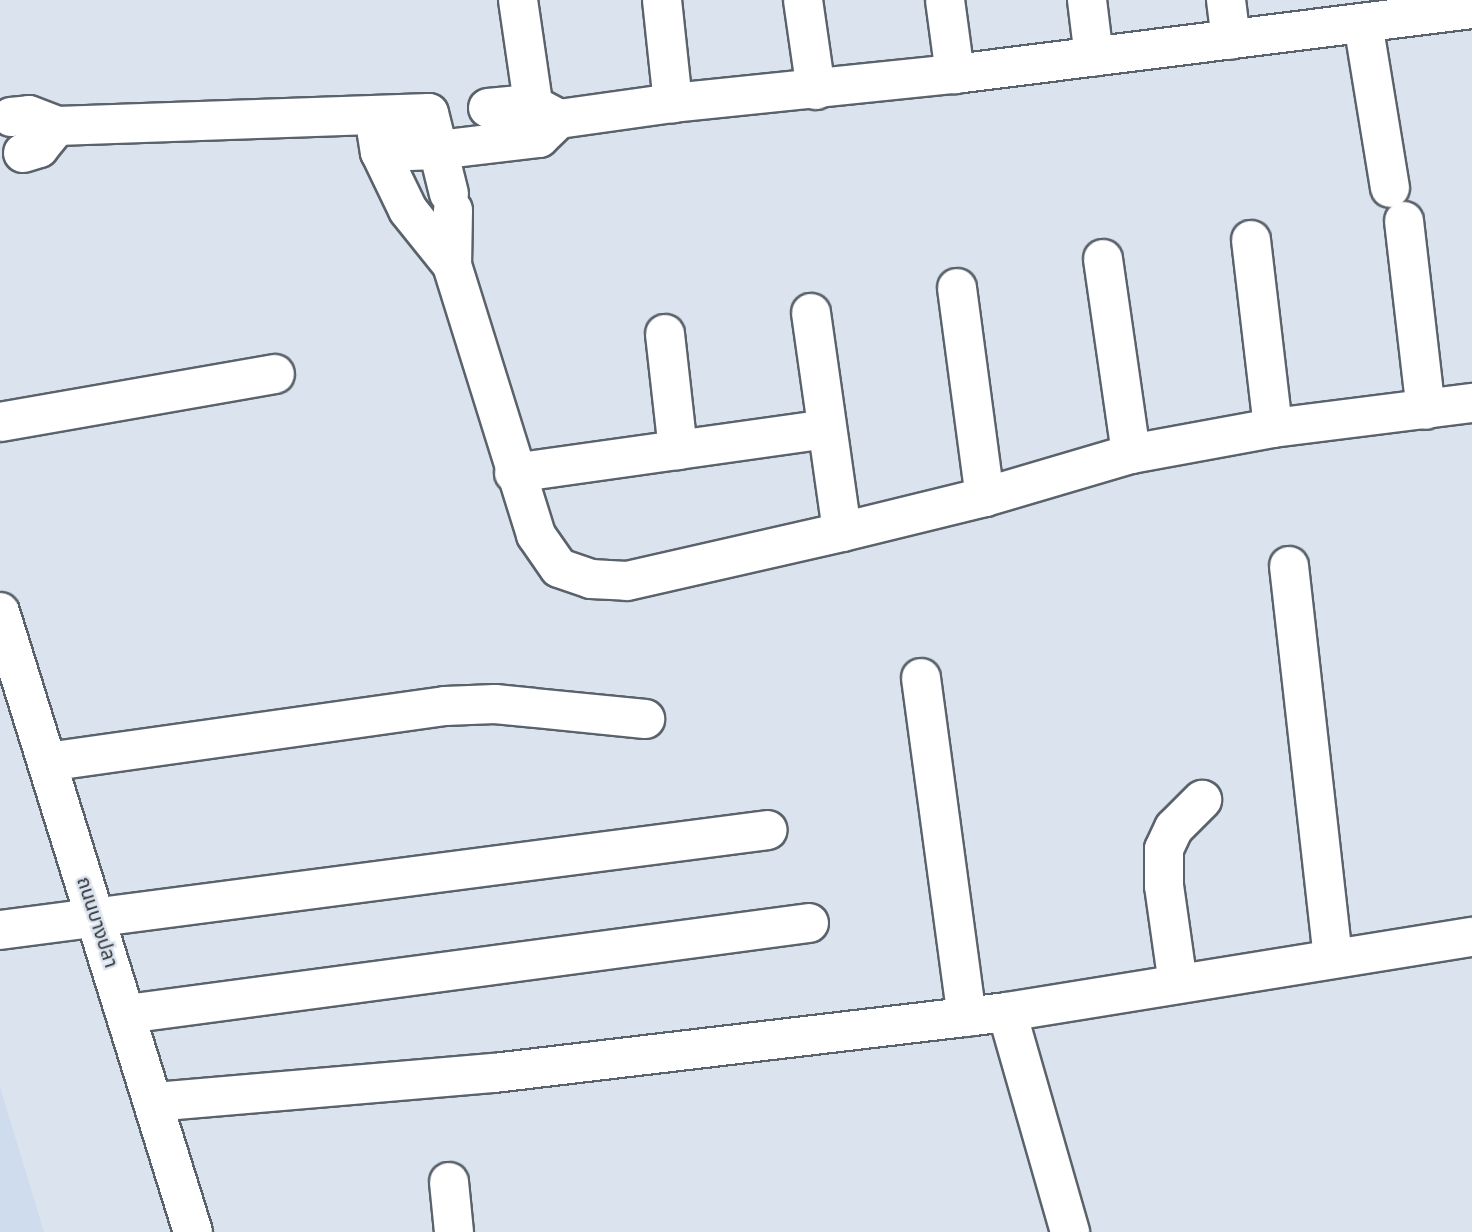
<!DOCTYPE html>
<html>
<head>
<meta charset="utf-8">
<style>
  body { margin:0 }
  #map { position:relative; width:1472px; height:1232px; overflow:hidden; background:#dbe4ee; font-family:Lato,"Noto Sans Thai",sans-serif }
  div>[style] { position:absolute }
  .built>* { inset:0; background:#cedced }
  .roads { filter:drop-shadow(2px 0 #5a626b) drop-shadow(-2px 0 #5a626b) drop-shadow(0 2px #5a626b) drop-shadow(0 -2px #5a626b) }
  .minor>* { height:38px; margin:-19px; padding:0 19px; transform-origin:19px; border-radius:19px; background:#fff }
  span { translate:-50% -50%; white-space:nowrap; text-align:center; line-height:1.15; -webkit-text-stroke:5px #dbe4ee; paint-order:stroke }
  .street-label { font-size:19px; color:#2c3034 }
</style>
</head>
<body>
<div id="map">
  <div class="built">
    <div style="clip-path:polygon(0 1087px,44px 1232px,0 1232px)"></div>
  </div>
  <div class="roads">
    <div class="minor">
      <div style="left:518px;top:0;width:131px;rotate:81.7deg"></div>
      <div style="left:662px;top:0;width:104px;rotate:83.9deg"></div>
      <div style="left:803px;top:0;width:91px;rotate:81.8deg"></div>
      <div style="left:945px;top:0;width:75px;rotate:82.3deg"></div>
      <div style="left:1087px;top:0;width:57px;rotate:83deg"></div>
      <div style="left:1226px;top:0;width:40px;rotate:82.9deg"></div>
      <div style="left:1363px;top:23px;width:167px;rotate:80.7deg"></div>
      <div style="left:488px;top:108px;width:43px;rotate:-5.3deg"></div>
      <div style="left:531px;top:104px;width:32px;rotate:28deg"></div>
      <div style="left:559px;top:119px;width:115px;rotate:-8deg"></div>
      <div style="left:673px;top:103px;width:283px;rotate:-5.9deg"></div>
      <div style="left:955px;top:74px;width:521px;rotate:-7.17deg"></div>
      <div style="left:11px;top:117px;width:18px;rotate:-6deg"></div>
      <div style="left:29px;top:115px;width:30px;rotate:21deg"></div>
      <div style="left:57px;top:126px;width:372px;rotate:-2deg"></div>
      <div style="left:429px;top:113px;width:83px;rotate:76.1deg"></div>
      <div style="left:376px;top:128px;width:24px;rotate:81deg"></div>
      <div style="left:380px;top:152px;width:64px;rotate:64.2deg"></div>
      <div style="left:408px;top:210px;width:70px;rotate:51.3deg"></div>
      <div style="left:380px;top:152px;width:58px;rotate:-2deg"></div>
      <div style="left:438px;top:150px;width:102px;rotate:-6.8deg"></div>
      <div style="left:539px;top:138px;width:28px;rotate:-44deg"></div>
      <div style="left:23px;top:153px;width:17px;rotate:-17deg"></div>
      <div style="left:39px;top:148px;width:28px;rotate:-51deg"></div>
      <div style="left:453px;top:210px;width:55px;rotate:91deg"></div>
      <div style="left:452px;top:265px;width:283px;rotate:72.7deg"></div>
      <div style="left:536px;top:535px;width:40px;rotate:55.1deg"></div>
      <div style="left:559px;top:568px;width:34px;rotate:19deg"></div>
      <div style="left:591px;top:579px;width:36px;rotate:3deg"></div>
      <div style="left:627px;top:581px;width:221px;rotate:-12.8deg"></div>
      <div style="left:842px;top:532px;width:147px;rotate:-13.8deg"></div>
      <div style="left:985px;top:497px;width:152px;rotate:-16.4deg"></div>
      <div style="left:1131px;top:454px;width:144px;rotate:-10.4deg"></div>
      <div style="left:1273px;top:428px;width:201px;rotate:-7.2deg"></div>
      <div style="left:1404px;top:221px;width:190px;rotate:83.4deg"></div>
      <div style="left:1251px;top:240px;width:189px;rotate:83.3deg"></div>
      <div style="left:1103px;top:259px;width:197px;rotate:81.8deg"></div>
      <div style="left:957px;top:288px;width:211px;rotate:82.4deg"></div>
      <div style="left:811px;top:313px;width:221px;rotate:81.9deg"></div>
      <div style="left:665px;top:334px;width:117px;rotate:83.6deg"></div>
      <div style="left:0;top:422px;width:279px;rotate:-9.9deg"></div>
      <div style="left:514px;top:473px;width:315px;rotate:-8deg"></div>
      <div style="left:1289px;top:566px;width:394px;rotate:83.6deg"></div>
      <div style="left:0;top:612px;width:649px;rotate:72.71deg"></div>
      <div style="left:921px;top:678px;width:342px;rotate:82.3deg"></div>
      <div style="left:47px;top:762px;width:402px;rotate:-8deg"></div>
      <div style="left:445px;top:706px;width:50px;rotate:-2.3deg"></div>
      <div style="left:495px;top:704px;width:151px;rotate:5.7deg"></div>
      <div style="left:0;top:930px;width:774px;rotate:-7.42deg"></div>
      <div style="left:1178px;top:984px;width:99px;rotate:-98.1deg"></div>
      <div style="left:1164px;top:886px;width:37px;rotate:-90deg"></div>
      <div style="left:1164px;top:849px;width:23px;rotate:-65deg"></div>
      <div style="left:1174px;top:828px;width:40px;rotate:-45deg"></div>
      <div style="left:1007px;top:1012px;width:229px;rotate:74deg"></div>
      <div style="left:127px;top:1014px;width:688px;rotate:-7.6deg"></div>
      <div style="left:154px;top:1102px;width:341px;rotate:-4.9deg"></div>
      <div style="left:494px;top:1073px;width:517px;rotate:-6.78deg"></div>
      <div style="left:1007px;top:1012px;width:471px;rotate:-9.2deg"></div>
      <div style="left:449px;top:1182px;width:50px;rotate:84.3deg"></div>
    </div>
  </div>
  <div class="street-label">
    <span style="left:98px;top:922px;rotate:72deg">ถนนบางปลา</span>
  </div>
</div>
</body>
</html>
